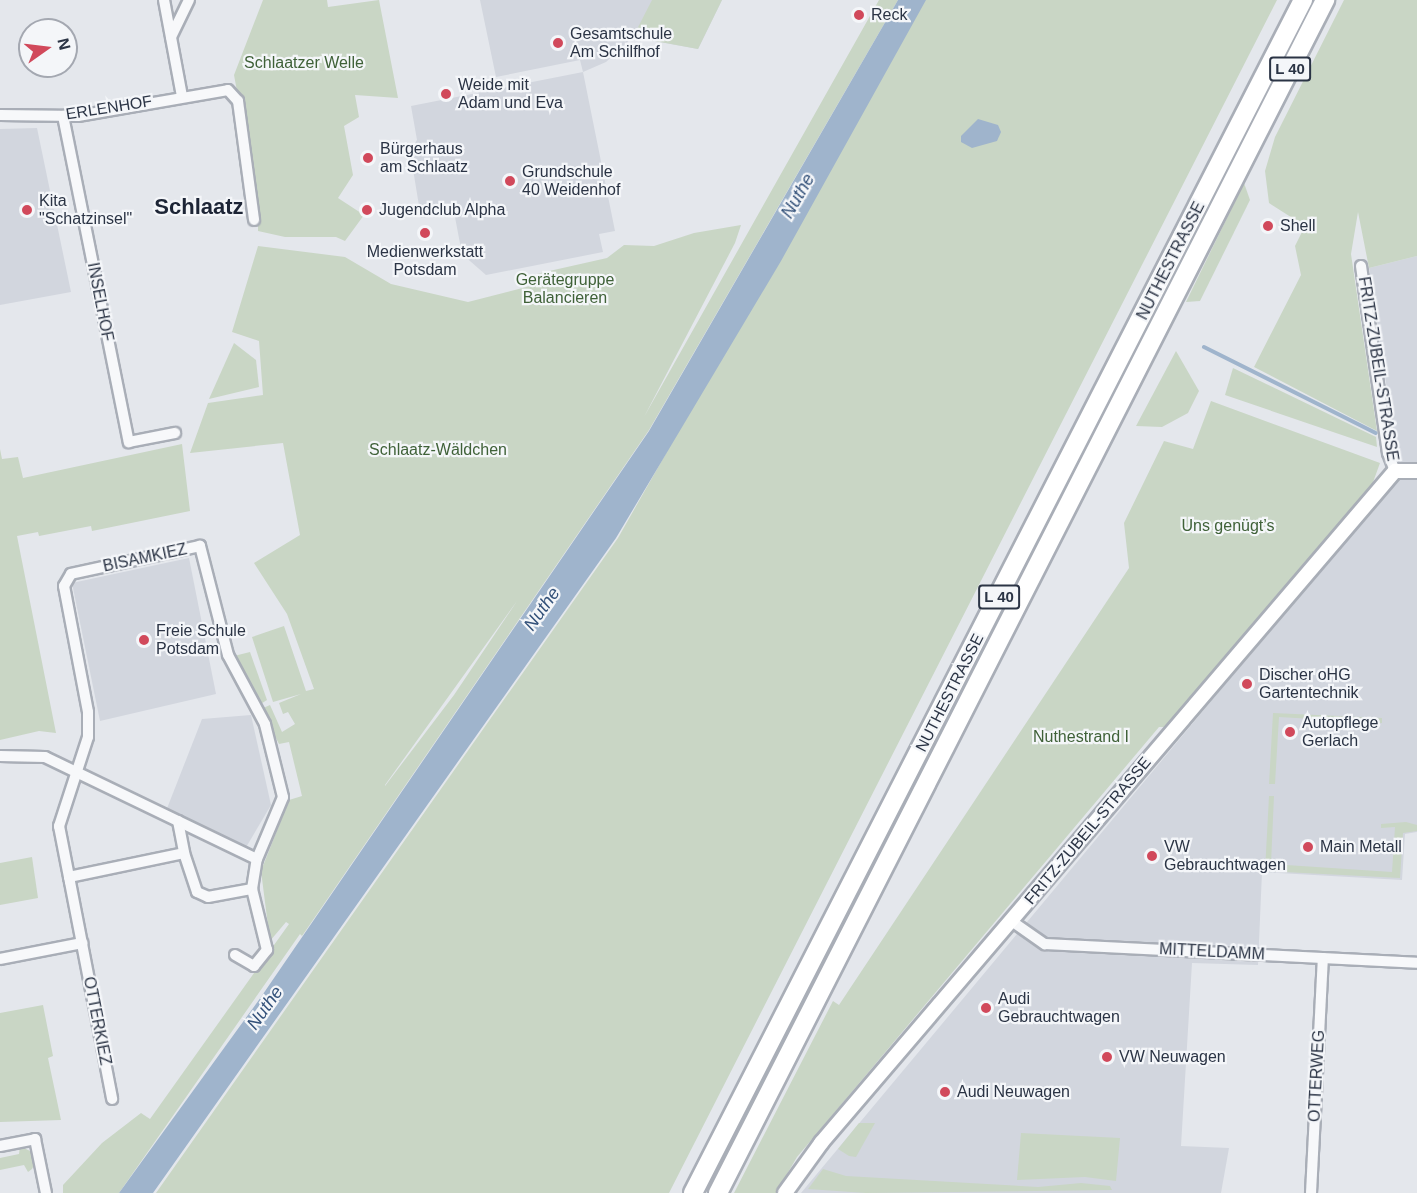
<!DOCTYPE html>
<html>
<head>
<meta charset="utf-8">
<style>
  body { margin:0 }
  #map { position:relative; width:1417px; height:1193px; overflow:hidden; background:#e4e7ec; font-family:Helvetica,sans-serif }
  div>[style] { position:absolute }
  .built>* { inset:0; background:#d2d6de }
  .green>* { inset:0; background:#c9d6c5 }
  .water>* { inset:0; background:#9fb4cc }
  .stream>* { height:4px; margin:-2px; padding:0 2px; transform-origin:2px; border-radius:2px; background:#9fb4cc }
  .roads { filter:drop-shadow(2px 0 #a9aeb7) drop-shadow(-2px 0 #a9aeb7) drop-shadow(0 2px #a9aeb7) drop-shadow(0 -2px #a9aeb7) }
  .street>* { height:10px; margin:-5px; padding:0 5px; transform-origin:5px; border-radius:5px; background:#f7f8fa }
  .secondary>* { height:14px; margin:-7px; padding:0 7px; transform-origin:7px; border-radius:7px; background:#fff }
  .highway>* { height:18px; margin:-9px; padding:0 9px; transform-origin:9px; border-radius:9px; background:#fff }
  .dots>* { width:16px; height:16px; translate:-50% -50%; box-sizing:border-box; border:3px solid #f4f6f9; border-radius:50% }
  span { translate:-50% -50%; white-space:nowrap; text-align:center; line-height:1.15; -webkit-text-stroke:4.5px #f4f6f9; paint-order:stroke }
  .shield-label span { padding:2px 4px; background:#f4f6f9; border:2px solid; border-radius:4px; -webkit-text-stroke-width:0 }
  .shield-label { font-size:15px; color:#2b3445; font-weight:700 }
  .poi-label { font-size:16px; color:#2b3445 }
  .left { translate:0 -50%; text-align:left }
  .park-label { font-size:16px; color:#3f6138 }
  .street-label { font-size:16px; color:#2b3445 }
  .water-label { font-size:18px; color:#34527a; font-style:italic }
  .district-label { font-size:22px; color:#1d2536; font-weight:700 }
  .north { position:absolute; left:18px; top:18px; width:60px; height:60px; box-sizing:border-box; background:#f4f6f9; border:2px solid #a4a8b1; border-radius:50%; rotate:76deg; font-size:16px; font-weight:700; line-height:24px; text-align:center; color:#2b3445 }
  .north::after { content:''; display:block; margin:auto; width:21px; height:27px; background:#d1495b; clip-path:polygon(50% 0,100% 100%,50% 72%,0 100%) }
</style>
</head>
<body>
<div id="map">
  <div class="built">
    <div style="clip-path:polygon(480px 0,722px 0,698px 49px,633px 37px,606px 62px,583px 72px,615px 231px,599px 234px,603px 252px,486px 275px,462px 254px,454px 212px,421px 218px,410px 151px,417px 140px,411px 106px,583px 72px,580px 60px,496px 77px)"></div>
    <div style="clip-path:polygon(37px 128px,71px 292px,0 305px,0 129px)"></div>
    <div style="clip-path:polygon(1417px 256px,1417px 832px,1405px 834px,1402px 880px,1262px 872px,1258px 965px,1192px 963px,1181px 1146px,1229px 1148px,1221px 1193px,801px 1193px,1394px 482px,1397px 457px,1369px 268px)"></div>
    <div style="clip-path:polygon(189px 558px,216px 694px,100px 721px,72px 583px)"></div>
    <div style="clip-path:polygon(251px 715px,271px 805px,245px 849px,166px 811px,202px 719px)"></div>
  </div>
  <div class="green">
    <div style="clip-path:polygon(263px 0,327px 0,328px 7px,379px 0,398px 98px,355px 95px,359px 117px,344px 126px,353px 175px,338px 198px,364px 215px,345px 241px,336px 237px,285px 237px,258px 231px,258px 204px,234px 75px)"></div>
    <div style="clip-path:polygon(652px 0,722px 0,698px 49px,633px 37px)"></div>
    <div style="clip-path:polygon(evenodd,879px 0,898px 0,649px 430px,302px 936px,300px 934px,119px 1193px,63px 1193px,63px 1185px,102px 1143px,141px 1113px,150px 1119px,289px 924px,286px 922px,270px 941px,261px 871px,289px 800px,302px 796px,289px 742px,279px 744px,261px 709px,270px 705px,282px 732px,295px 724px,288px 712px,283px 714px,279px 703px,301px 694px,273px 702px,252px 637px,284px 626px,306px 691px,314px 689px,287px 614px,254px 563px,300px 535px,283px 443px,190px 453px,208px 403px,263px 395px,259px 341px,232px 332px,258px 246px,345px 257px,391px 284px,468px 302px,538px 284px,536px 274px,607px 258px,624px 245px,654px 246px,694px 233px,741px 225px,735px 243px,644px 417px,879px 0,517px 601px,454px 695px,385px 786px,385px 785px,517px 601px)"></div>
    <div style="clip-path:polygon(923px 0,1277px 0,669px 1193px,156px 1193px,618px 538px)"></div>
    <div style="clip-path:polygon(1344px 0,1417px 0,1417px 256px,1369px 268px,1358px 212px,1351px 254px,1377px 431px,1254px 367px,1301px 275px,1295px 246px,1305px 226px,1269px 203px,1265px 171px,1275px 137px)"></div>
    <div style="clip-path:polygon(1244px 183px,1250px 200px,1200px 301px,1186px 302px)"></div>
    <div style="clip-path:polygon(234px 343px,256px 360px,259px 387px,209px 399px)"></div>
    <div style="clip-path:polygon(1176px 351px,1199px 391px,1188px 413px,1162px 427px,1136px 426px)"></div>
    <div style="clip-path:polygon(1233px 368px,1376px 437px,1377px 447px,1225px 395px)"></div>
    <div style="clip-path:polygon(1211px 401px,1380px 463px,1372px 485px,1169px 727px,1159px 727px,797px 1157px,776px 1193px,734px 1193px,833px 1001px,839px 1005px,1129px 568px,1124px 523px,1164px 441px,1193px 449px)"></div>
    <div style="clip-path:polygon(182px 444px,190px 511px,92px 531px,91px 526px,39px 536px,38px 532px,17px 536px,56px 733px,39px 731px,0 740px,0 449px,2px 459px,18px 457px,23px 478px)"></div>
    <div style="clip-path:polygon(250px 652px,267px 700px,259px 705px,234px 656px)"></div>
    <div style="clip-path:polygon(1273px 713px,1382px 718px,1382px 723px,1279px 717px,1275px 784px,1269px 784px)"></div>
    <div style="clip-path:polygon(1269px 796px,1274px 796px,1271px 864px,1392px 872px,1395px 827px,1381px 828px,1381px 824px,1406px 822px,1417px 825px,1417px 831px,1403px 833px,1400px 878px,1265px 871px)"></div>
    <div style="clip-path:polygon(32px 857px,38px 898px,0 905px,0 863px)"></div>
    <div style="clip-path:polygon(43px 1005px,53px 1056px,48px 1058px,61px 1120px,0 1122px,0 1013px)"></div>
    <div style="clip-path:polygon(859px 1123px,875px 1123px,856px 1157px,849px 1156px,838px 1149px)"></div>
    <div style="clip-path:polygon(1021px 1133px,1120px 1138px,1116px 1181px,1085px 1177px,1017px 1180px)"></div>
    <div style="clip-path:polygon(20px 1146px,32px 1152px,36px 1161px,32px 1169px,28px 1172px,24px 1165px,0 1170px,0 1158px,19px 1154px)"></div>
    <div style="clip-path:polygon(823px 1169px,846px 1176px,1038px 1187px,1081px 1183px,1110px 1186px,1112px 1190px,866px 1193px,808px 1189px)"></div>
  </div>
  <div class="water">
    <div style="clip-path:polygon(898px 0,926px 0,781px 261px,616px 538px,153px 1193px,119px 1193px,261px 997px,649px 431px)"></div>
    <div style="clip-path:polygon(978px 119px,998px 125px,1001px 132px,997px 141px,972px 148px,961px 142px,961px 136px)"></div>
  </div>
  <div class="stream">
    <div style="left:1204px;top:347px;width:192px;rotate:26.6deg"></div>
  </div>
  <div class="roads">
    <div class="street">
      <div style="left:164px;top:0;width:98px;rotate:79.4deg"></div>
      <div style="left:171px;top:37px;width:41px;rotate:-64.1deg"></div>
      <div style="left:0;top:115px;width:78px;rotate:0.7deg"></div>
      <div style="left:78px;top:116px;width:152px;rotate:-9.8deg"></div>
      <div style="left:228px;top:90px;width:15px;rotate:48deg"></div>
      <div style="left:238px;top:101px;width:120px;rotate:82.3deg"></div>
      <div style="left:63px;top:116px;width:333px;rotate:78.6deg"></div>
      <div style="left:129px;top:442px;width:47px;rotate:-11.1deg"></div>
      <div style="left:1361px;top:266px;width:189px;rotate:81.8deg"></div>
      <div style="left:1388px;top:453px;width:19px;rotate:69deg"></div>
      <div style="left:0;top:756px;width:45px;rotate:1.3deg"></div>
      <div style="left:45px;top:757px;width:235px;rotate:25.7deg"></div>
      <div style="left:178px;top:821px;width:33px;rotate:79deg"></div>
      <div style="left:69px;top:877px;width:117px;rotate:-11.8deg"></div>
      <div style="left:184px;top:853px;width:41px;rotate:71.6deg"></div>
      <div style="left:197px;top:892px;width:12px;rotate:24deg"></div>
      <div style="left:208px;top:897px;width:45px;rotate:-10.3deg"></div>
      <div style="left:252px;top:889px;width:30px;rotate:-81deg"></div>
      <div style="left:257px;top:859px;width:67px;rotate:-67.2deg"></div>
      <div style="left:283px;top:797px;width:75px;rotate:-103.9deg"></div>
      <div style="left:265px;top:724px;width:78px;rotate:-118.2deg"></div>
      <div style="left:228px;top:655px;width:113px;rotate:-104.4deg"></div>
      <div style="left:200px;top:546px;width:132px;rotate:167.8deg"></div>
      <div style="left:71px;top:574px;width:14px;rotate:120deg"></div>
      <div style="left:64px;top:586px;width:128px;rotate:79.2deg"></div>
      <div style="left:88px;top:712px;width:25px;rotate:90deg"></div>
      <div style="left:88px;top:737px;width:94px;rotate:108deg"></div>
      <div style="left:59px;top:826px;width:52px;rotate:78.9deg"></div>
      <div style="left:69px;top:877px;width:5px;rotate:79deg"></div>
      <div style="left:70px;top:882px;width:221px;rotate:79deg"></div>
      <div style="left:1013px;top:922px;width:39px;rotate:35deg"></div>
      <div style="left:1045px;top:944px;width:372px;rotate:2.9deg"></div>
      <div style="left:235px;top:955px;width:22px;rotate:30deg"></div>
      <div style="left:254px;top:966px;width:21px;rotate:-51deg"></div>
      <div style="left:267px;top:950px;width:63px;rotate:-103.8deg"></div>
      <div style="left:0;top:959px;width:84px;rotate:-11deg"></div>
      <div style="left:0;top:1146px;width:36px;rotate:-11deg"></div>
      <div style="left:35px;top:1139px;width:55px;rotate:78.5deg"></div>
      <div style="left:1311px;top:1193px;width:235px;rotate:-87.1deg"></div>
    </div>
    <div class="secondary">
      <div style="left:785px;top:1193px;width:62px;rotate:-54.2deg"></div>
      <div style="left:821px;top:1143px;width:884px;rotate:-49.5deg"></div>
      <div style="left:1395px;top:471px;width:22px"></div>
    </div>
    <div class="highway">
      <div style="left:693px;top:1193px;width:1340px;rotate:-62.92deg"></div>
      <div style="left:718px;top:1193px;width:1339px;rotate:-63.03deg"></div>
    </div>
  </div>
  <div class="dots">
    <div style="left:859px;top:15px;background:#d1495b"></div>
    <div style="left:558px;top:43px;background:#d1495b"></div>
    <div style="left:446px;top:94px;background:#d1495b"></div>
    <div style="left:368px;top:158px;background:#d1495b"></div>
    <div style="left:510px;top:181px;background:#d1495b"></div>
    <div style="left:27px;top:210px;background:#d1495b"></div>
    <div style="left:367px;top:210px;background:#d1495b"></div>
    <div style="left:1268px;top:226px;background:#d1495b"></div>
    <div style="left:425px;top:233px;background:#d1495b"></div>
    <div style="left:144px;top:640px;background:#d1495b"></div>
    <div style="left:1247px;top:684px;background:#d1495b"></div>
    <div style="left:1290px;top:732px;background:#d1495b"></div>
    <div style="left:1308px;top:847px;background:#d1495b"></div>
    <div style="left:1152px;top:856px;background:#d1495b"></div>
    <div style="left:986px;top:1008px;background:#d1495b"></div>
    <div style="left:1107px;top:1057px;background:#d1495b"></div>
    <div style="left:945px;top:1092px;background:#d1495b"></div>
  </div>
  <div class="shield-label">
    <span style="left:1290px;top:69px">L 40</span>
    <span style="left:999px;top:597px">L 40</span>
  </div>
  <div class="poi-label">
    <span class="left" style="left:871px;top:15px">Reck</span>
    <span class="left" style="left:570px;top:43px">Gesamtschule<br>Am Schilfhof</span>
    <span class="left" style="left:458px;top:94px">Weide mit<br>Adam und Eva</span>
    <span class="left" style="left:380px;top:158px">Bürgerhaus<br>am Schlaatz</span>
    <span class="left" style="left:522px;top:181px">Grundschule<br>40 Weidenhof</span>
    <span class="left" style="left:39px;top:210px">Kita<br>"Schatzinsel"</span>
    <span class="left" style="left:379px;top:210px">Jugendclub Alpha</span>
    <span class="left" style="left:1280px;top:226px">Shell</span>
    <span style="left:425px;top:261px">Medienwerkstatt<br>Potsdam</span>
    <span class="left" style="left:156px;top:640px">Freie Schule<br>Potsdam</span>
    <span class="left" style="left:1259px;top:684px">Discher oHG<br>Gartentechnik</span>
    <span class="left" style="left:1302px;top:732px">Autopflege<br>Gerlach</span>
    <span class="left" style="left:1164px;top:856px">VW<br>Gebrauchtwagen</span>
    <span class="left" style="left:1320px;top:847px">Main Metall</span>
    <span class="left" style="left:998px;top:1008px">Audi<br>Gebrauchtwagen</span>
    <span class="left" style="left:1119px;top:1057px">VW Neuwagen</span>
    <span class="left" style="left:957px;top:1092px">Audi Neuwagen</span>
  </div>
  <div class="park-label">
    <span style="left:304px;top:63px">Schlaatzer Welle</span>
    <span style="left:565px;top:289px">Gerätegruppe<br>Balancieren</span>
    <span style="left:438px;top:450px">Schlaatz-Wäldchen</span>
    <span style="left:1228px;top:526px">Uns genügt’s</span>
    <span style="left:1081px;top:737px">Nuthestrand I</span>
  </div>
  <div class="street-label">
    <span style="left:109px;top:108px;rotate:-9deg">ERLENHOF</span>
    <span style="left:1171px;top:261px;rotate:-63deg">NUTHESTRASSE</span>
    <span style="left:100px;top:302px;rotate:79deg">INSELHOF</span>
    <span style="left:1378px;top:369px;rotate:81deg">FRITZ-ZUBEIL-STRASSE</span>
    <span style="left:145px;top:558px;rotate:-12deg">BISAMKIEZ</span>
    <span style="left:950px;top:693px;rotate:-63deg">NUTHESTRASSE</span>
    <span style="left:1088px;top:831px;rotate:-50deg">FRITZ-ZUBEIL-STRASSE</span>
    <span style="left:1212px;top:952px;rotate:3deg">MITTELDAMM</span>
    <span style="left:97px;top:1021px;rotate:79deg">OTTERKIEZ</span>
    <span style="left:1317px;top:1076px;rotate:-87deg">OTTERWEG</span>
  </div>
  <div class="water-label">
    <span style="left:798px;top:196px;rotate:-60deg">Nuthe</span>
    <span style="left:542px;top:609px;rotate:-55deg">Nuthe</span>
    <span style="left:265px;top:1008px;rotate:-55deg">Nuthe</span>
  </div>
  <div class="district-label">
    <span style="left:199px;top:207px">Schlaatz</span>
  </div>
  <div class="north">N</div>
</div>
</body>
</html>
